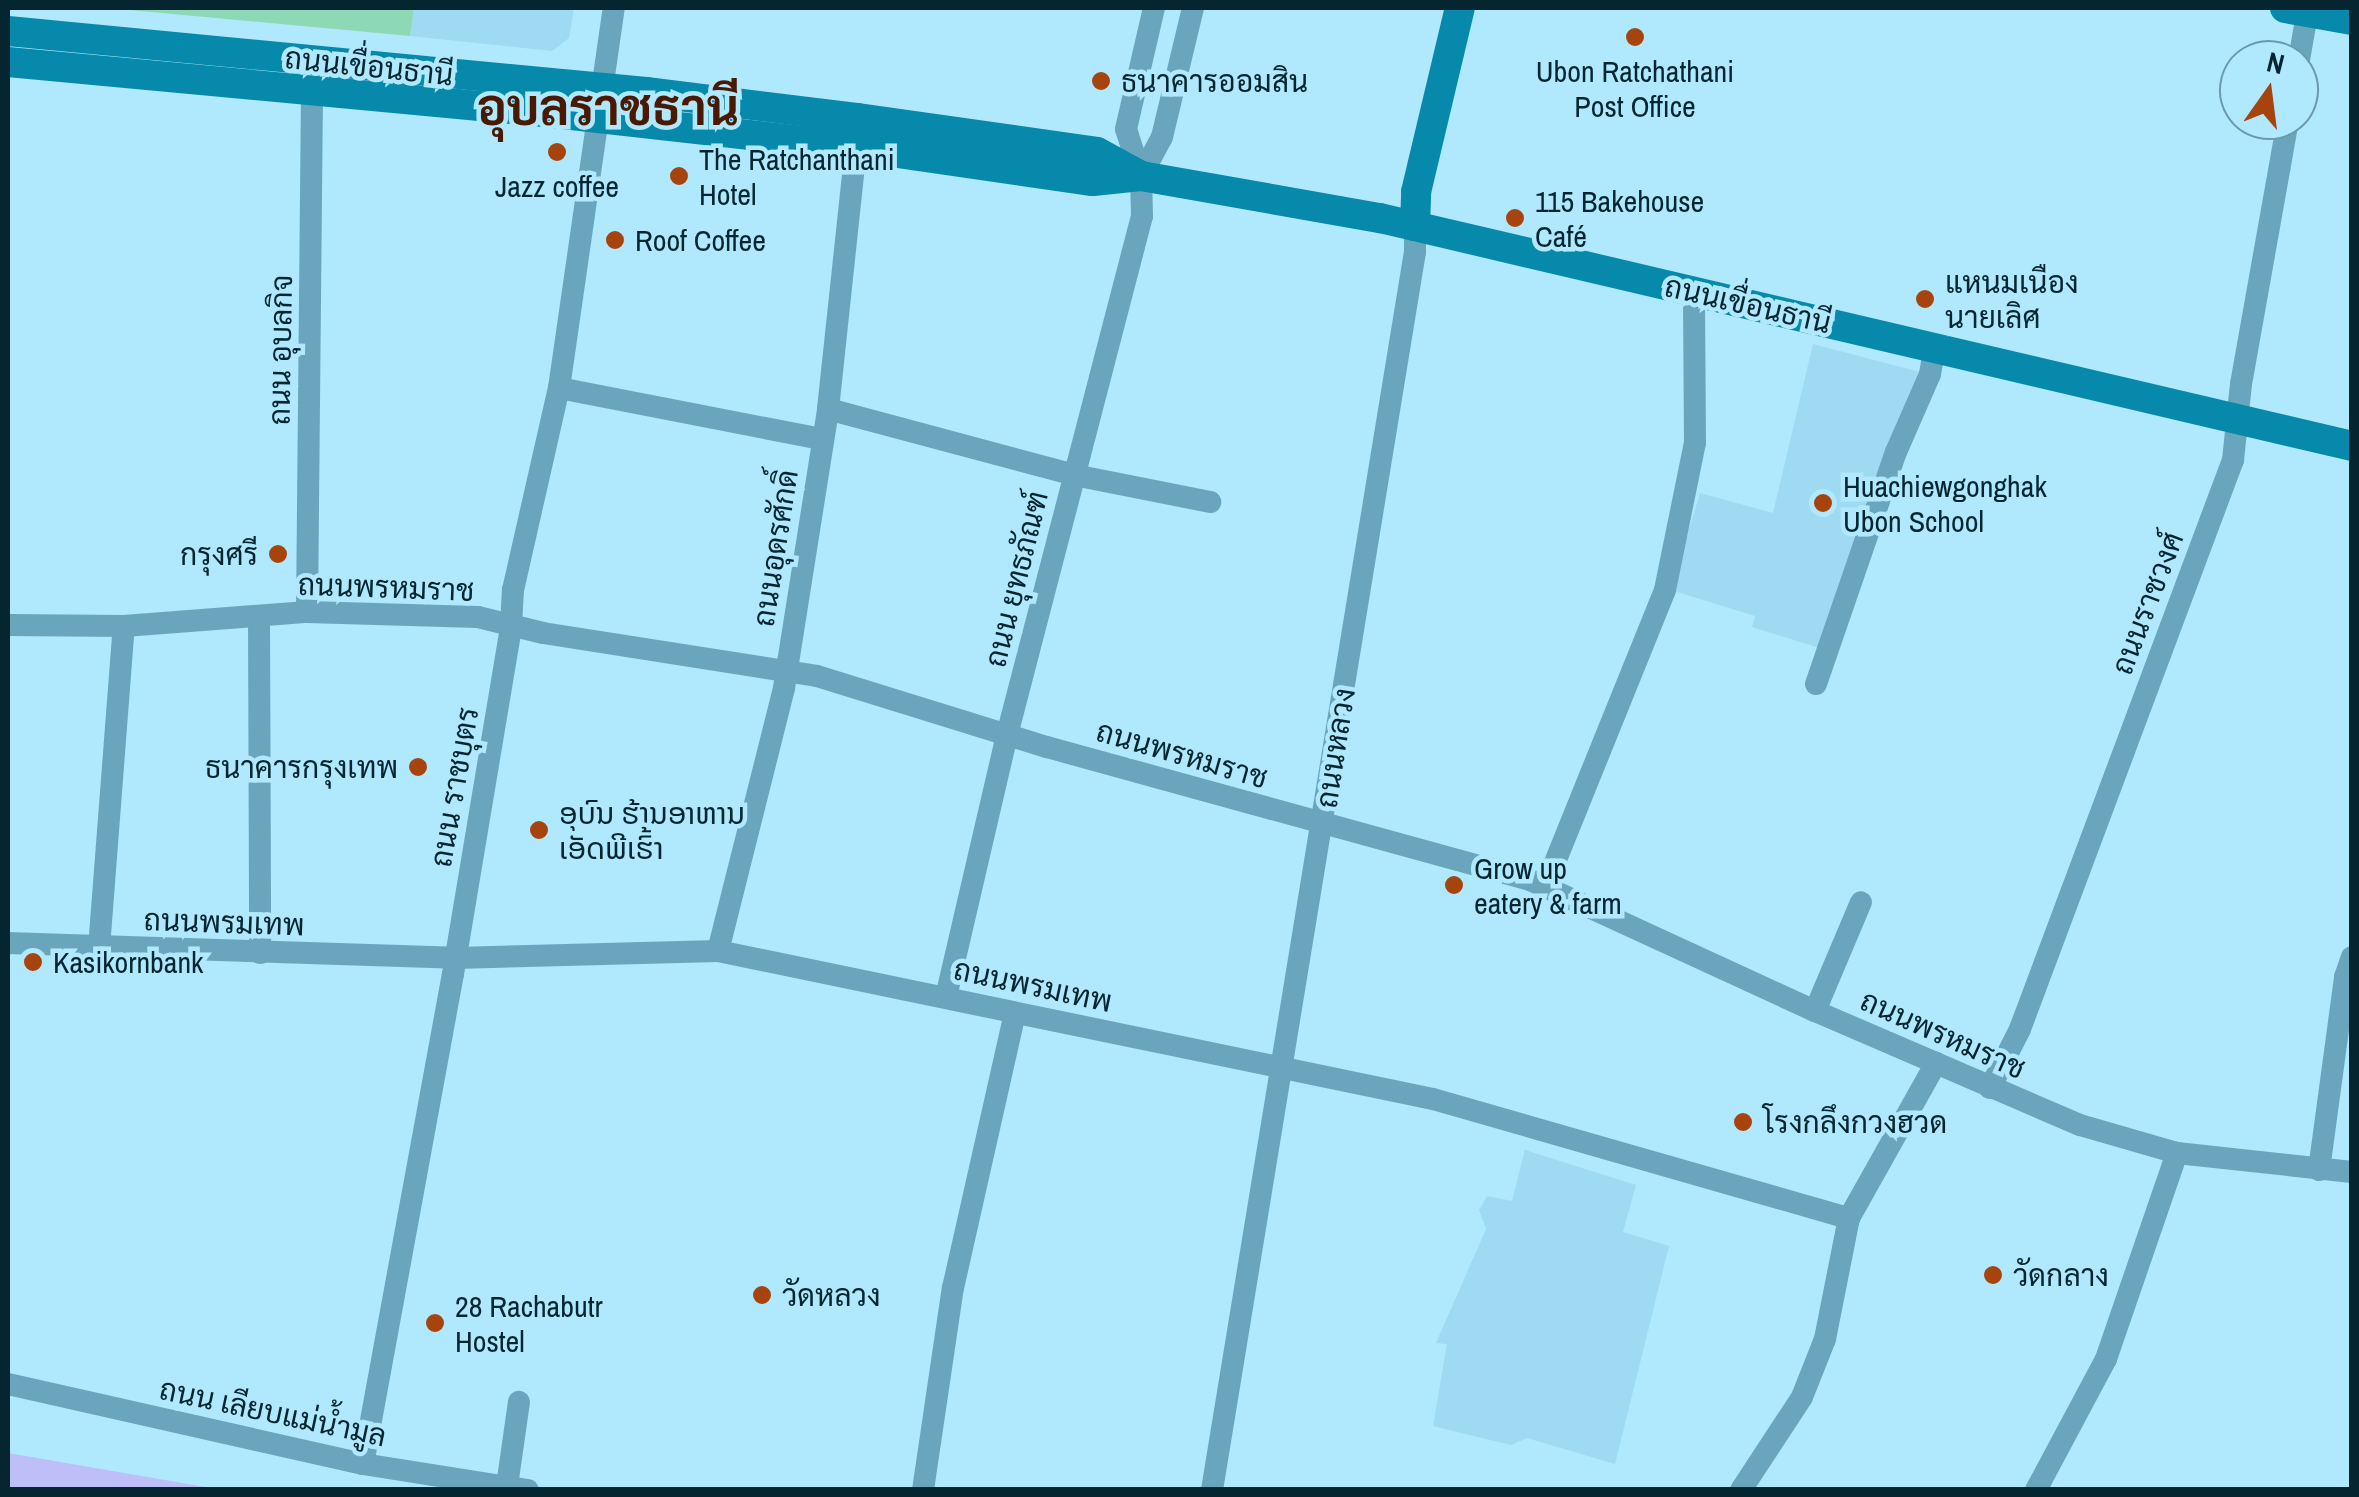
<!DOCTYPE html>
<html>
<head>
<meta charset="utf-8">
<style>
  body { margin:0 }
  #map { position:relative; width:2359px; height:1497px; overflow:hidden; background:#b0e8fe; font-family:"Archivo Narrow","Noto Sans Lao",Sarabun,sans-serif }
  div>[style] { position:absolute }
  .built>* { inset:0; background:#9edaf1 }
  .green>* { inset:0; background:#8dd9b6 }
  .water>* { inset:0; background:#bebff8 }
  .street>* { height:22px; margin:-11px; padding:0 11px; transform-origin:11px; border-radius:11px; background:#69a6bd }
  .secondary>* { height:30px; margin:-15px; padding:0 15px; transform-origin:15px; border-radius:15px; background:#0689ab }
  .dots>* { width:28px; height:28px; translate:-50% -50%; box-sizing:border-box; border:5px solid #b0e8fe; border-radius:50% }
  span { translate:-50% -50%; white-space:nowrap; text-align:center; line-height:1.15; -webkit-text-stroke:9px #b0e8fe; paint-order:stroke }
  .street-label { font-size:30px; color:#052631 }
  .poi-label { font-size:30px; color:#052631 }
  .left { translate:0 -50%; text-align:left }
  .right { translate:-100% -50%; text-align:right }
  .town-label { font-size:50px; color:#491902; font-weight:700 }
  .frame { position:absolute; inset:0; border:10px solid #052631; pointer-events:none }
  .north { position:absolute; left:2219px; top:40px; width:100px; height:100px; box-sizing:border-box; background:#b0e8fe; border:2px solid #6c9aac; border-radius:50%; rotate:14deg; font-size:28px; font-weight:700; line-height:40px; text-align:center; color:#052631 }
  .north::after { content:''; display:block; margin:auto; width:35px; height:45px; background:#a7440d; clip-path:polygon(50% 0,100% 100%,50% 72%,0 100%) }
</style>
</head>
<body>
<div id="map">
  <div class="built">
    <div style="clip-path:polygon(414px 8px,574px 8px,569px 38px,552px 51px,410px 36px)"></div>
    <div style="clip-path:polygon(1813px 344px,1920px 372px,1823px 649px,1752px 627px,1755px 616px,1671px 590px,1700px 493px,1773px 513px)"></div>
    <div style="clip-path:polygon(1525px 1150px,1636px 1185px,1623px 1232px,1669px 1246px,1615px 1464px,1527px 1438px,1511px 1445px,1433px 1426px,1447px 1344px,1436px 1343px,1486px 1229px,1479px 1210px,1487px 1196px,1512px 1201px)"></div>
  </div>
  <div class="green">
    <div style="clip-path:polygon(108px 8px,414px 8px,410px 36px)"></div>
  </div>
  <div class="water">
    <div style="clip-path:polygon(8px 1453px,217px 1489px,8px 1489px)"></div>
  </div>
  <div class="street">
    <div style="left:2299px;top:60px;width:53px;rotate:-80.2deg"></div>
    <div style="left:1141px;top:176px;width:44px;rotate:-61.7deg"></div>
    <div style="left:1162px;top:137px;width:133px;rotate:-76.5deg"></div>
    <div style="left:559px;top:388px;width:268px;rotate:11deg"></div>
    <div style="left:828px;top:409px;width:255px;rotate:15deg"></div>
    <div style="left:1074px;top:475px;width:139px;rotate:11.2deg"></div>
    <div style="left:307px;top:612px;width:524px;rotate:-89.45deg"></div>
    <div style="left:259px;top:616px;width:337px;rotate:89.8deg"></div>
    <div style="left:8px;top:625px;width:116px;rotate:0.5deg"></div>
    <div style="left:124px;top:626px;width:184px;rotate:-4.4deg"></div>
    <div style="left:307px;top:612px;width:171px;rotate:1.7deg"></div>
    <div style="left:478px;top:617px;width:67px;rotate:13.8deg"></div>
    <div style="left:543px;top:633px;width:277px;rotate:8.9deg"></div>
    <div style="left:817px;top:676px;width:241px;rotate:17.2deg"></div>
    <div style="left:1047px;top:747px;width:501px;rotate:15.4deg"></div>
    <div style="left:1530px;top:880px;width:314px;rotate:24.7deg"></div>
    <div style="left:1815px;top:1011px;width:288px;rotate:23.3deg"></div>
    <div style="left:2080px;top:1125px;width:101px;rotate:16.1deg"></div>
    <div style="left:2177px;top:1153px;width:176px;rotate:6.2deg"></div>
    <div style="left:1816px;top:684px;width:245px;rotate:-71deg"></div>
    <div style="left:1896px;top:452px;width:85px;rotate:-66.4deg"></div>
    <div style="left:1930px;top:374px;width:29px;rotate:-80deg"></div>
    <div style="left:1545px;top:887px;width:320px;rotate:-68deg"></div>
    <div style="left:1665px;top:590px;width:150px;rotate:-78.5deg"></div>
    <div style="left:1695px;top:443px;width:150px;rotate:-90.4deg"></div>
    <div style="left:8px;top:943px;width:447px;rotate:1.9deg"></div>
    <div style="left:455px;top:958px;width:263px;rotate:-1.5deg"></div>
    <div style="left:718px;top:951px;width:730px;rotate:11.69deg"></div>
    <div style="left:1433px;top:1099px;width:433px;rotate:16deg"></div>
    <div style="left:1849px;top:1218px;width:178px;rotate:-60.7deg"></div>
    <div style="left:99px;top:948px;width:323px;rotate:-85.6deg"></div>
    <div style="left:718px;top:951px;width:271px;rotate:-75.9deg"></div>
    <div style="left:784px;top:688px;width:282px;rotate:-81deg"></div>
    <div style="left:828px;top:409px;width:263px;rotate:-83.9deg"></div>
    <div style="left:946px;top:997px;width:269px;rotate:-76.9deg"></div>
    <div style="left:1007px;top:735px;width:536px;rotate:-75.42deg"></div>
    <div style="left:1142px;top:216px;width:40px;rotate:-91.4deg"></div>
    <div style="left:1141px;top:176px;width:49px;rotate:-107.7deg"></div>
    <div style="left:1126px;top:129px;width:124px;rotate:-77deg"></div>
    <div style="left:1815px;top:1011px;width:118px;rotate:-67.1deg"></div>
    <div style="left:1990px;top:1088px;width:66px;rotate:-63deg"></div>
    <div style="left:2020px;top:1029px;width:608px;rotate:-69.48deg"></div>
    <div style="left:2233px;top:460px;width:76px;rotate:-84deg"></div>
    <div style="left:2241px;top:384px;width:268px;rotate:-79.9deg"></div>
    <div style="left:2319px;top:1170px;width:195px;rotate:-82.3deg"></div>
    <div style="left:2345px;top:977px;width:21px;rotate:-71deg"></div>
    <div style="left:8px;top:1384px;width:364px;rotate:12.7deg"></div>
    <div style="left:363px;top:1464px;width:167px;rotate:9deg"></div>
    <div style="left:363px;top:1464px;width:498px;rotate:-79.6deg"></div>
    <div style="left:453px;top:974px;width:353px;rotate:-80.5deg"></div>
    <div style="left:511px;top:626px;width:36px;rotate:-87deg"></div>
    <div style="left:513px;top:590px;width:207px;rotate:-77.2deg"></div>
    <div style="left:559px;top:388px;width:384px;rotate:-81.8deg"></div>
    <div style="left:507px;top:1486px;width:85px;rotate:-81.9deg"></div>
    <div style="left:923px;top:1490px;width:204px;rotate:-81.6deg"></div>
    <div style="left:953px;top:1288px;width:282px;rotate:-77.3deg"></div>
    <div style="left:1212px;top:1490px;width:1255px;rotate:-80.69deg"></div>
    <div style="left:1415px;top:252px;width:26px;rotate:-90deg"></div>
    <div style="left:1741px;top:1490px;width:111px;rotate:-56.7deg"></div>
    <div style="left:1802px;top:1397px;width:62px;rotate:-68.4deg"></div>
    <div style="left:1825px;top:1339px;width:123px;rotate:-78.8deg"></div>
    <div style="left:2036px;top:1490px;width:149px;rotate:-61.9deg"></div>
    <div style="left:2106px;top:1359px;width:218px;rotate:-71deg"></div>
  </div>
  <div class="secondary">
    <div style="left:2285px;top:8px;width:68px;rotate:10.2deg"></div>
    <div style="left:8px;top:31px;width:641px;rotate:5.46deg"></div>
    <div style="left:646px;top:92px;width:214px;rotate:7deg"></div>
    <div style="left:858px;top:118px;width:241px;rotate:8.1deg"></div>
    <div style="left:1097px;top:152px;width:50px;rotate:28.6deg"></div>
    <div style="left:8px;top:62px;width:548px;rotate:5.34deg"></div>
    <div style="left:554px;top:113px;width:304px;rotate:6.4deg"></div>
    <div style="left:856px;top:147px;width:239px;rotate:8.2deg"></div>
    <div style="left:1093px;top:181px;width:48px;rotate:-5.9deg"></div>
    <div style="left:1141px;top:176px;width:243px;rotate:10deg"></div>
    <div style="left:1380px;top:218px;width:998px;rotate:13.2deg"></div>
    <div style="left:1415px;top:226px;width:34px;rotate:-88deg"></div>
    <div style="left:1416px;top:192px;width:189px;rotate:-76.6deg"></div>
  </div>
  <div class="dots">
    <div style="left:1635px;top:37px;background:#a7440d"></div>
    <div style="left:1101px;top:81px;background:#a7440d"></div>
    <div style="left:557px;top:152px;background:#a7440d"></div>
    <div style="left:679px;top:176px;background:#a7440d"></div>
    <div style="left:1515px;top:218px;background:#a7440d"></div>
    <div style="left:615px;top:240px;background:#a7440d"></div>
    <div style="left:1925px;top:299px;background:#a7440d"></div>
    <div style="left:1823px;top:503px;background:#a7440d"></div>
    <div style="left:278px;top:554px;background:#a7440d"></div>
    <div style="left:418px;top:767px;background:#a7440d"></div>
    <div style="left:539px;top:830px;background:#a7440d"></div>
    <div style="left:1454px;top:885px;background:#a7440d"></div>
    <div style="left:33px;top:962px;background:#a7440d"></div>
    <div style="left:1743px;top:1122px;background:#a7440d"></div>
    <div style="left:1993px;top:1275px;background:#a7440d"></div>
    <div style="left:762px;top:1295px;background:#a7440d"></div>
    <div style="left:435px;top:1323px;background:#a7440d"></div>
  </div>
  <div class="street-label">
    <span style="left:369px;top:66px;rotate:6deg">ถนนเขื่อนธานี</span>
    <span style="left:1748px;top:304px;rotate:13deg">ถนนเขื่อนธานี</span>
    <span style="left:280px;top:350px;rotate:-89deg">ถนน อุบลกิจ</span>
    <span style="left:775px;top:548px;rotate:-81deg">ถนนอุดรศักดิ์</span>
    <span style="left:1016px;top:579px;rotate:-76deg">ถนน ยุทธภัณฑ์</span>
    <span style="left:386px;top:587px;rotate:2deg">ถนนพรหมราช</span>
    <span style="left:2147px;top:603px;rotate:-69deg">ถนนราชวงศ์</span>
    <span style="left:1335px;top:748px;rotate:-81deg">ถนนหลวง</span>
    <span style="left:1182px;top:754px;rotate:16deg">ถนนพรหมราช</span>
    <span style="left:454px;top:787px;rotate:-80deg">ถนน ราชบุตร</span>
    <span style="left:224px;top:922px;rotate:2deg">ถนนพรมเทพ</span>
    <span style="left:1033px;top:985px;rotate:12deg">ถนนพรมเทพ</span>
    <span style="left:1943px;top:1034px;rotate:24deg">ถนนพรหมราช</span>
    <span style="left:273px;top:1412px;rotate:12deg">ถนน เลียบแม่น้ำมูล</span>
  </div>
  <div class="poi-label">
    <span style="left:1635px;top:88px">Ubon Ratchathani<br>Post Office</span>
    <span class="left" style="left:1121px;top:81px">ธนาคารออมสิน</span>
    <span class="left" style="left:699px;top:176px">The Ratchanthani<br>Hotel</span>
    <span style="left:557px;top:186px">Jazz coffee</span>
    <span class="left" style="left:1535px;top:218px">115 Bakehouse<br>Café</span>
    <span class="left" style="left:635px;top:240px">Roof Coffee</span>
    <span class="left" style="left:1945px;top:299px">แหนมเนือง<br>นายเลิศ</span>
    <span class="left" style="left:1843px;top:503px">Huachiewgonghak<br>Ubon School</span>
    <span class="right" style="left:258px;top:554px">กรุงศรี</span>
    <span class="right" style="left:398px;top:767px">ธนาคารกรุงเทพ</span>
    <span class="left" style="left:559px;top:830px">ອຸບົນ ຮ້ານອາຫານ<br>ເອັດພີເຮົ້າ</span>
    <span class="left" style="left:1474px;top:885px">Grow up<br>eatery &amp; farm</span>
    <span class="left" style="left:53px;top:962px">Kasikornbank</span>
    <span class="left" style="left:1763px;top:1122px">โรงกลึงกวงฮวด</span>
    <span class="left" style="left:2013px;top:1275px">วัดกลาง</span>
    <span class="left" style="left:782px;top:1295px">วัดหลวง</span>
    <span class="left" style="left:455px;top:1323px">28 Rachabutr<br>Hostel</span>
  </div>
  <div class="town-label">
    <span style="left:608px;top:108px">อุบลราชธานี</span>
  </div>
  <div class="frame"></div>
  <div class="north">N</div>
</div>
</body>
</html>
